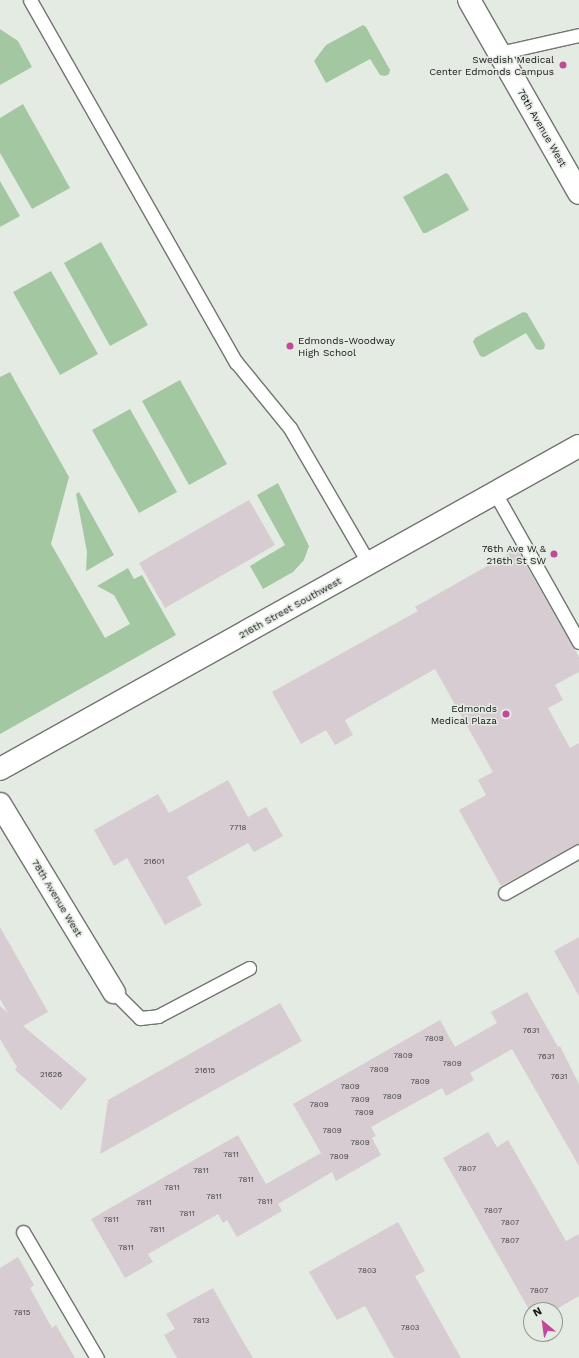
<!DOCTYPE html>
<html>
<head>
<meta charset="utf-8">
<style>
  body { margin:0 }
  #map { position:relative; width:579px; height:1358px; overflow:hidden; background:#e4ebe3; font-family:"Work Sans",sans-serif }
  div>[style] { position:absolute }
  .green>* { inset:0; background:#a3c8a1 }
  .building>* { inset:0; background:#d6ccd1 }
  .roads { filter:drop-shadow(1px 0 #70766f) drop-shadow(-1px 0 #70766f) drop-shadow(0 1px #70766f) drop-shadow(0 -1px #70766f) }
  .lane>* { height:13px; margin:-6.5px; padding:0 6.5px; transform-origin:6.5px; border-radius:6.5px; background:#fff }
  .street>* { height:22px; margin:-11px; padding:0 11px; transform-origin:11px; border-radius:11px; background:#fff }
  .secondary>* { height:22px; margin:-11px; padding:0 11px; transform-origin:11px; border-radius:11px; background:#fff }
  .dots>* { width:11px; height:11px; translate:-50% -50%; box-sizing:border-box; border:2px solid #e4ebe3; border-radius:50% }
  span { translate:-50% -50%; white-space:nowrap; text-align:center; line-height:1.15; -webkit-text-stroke:3px #e4ebe3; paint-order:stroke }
  .number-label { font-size:8px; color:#454444 }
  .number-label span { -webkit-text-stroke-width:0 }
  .poi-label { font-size:10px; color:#151715 }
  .right { translate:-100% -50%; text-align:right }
  .left { translate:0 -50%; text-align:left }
  .street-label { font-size:10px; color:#151715 }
  .north { position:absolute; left:523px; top:1302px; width:40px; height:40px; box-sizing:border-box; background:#e4ebe3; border:1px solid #919691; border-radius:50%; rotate:331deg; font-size:11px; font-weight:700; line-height:16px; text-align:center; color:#151715 }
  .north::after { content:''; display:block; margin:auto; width:14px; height:18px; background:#c34899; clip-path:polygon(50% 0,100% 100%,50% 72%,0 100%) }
</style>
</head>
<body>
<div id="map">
  <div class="green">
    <div style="clip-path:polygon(363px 25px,366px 27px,390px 70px,389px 74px,385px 76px,380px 75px,370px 59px,326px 83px,314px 61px,326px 45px)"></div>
    <div style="clip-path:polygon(0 29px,18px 41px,32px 67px,0 85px)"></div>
    <div style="clip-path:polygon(23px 104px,70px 188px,32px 209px,0 153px,0 118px)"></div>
    <div style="clip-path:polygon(446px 173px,449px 175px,469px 210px,426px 233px,423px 233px,403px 197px)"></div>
    <div style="clip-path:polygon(0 181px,20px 216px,0 227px)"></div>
    <div style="clip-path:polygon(101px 242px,148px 325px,110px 346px,64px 263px)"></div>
    <div style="clip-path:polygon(51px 271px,98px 354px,60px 375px,13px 292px)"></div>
    <div style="clip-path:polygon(523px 312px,527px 313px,545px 344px,544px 349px,540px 350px,536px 349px,526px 333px,484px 357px,480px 356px,473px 342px,475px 338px)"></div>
    <div style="clip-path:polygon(10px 372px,69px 477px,51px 544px,105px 638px,130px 624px,114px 595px,97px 586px,128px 568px,134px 579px,142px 575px,176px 635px,0 734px,0 377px)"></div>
    <div style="clip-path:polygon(180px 380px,227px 464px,189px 485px,142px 401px)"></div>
    <div style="clip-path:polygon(130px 409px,177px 492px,139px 513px,92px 430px)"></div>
    <div style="clip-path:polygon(278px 483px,309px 546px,304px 560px,293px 572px,263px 589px,250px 566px,285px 545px,257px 495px)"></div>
    <div style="clip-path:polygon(79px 492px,114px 555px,86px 571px,87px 552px,76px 494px)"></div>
  </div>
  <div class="building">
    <div style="clip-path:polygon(249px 500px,275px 545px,165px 608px,139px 563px)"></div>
    <div style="clip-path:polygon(517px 549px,579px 657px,579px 672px,555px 685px,563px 700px,548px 708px,570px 748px,579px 743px,579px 843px,501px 886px,459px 810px,486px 795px,478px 780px,493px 772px,435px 669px,345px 720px,353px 735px,335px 745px,326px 730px,301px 744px,272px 692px,418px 611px,415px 607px)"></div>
    <div style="clip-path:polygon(228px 780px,248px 817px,266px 807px,283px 836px,254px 852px,248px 843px,187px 877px,202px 905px,165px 925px,127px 858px,114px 866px,94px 830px,158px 794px,169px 813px)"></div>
    <div style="clip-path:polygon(0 927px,48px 1012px,23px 1026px,87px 1079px,61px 1110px,15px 1070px,17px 1067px,0 1039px,0 1006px,8px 1013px,0 999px)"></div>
    <div style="clip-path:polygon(579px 937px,579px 996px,554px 951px)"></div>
    <div style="clip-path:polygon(527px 992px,558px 1047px,560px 1046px,579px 1084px,579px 1166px,512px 1049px,470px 1073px,474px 1080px,446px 1096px,442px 1088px,371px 1127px,376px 1136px,372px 1138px,381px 1155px,336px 1181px,332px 1172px,278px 1204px,282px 1211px,237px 1237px,227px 1220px,223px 1223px,218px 1214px,148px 1254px,153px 1262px,125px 1278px,91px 1219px,238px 1135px,266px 1184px,321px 1153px,293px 1104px,440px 1020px,455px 1047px,497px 1023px,491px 1012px)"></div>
    <div style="clip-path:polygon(280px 1003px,302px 1041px,100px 1154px,108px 1100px)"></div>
    <div style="clip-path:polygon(488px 1132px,497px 1147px,508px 1140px,566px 1241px,579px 1234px,579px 1296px,555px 1310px,531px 1310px,531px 1313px,443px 1158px)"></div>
    <div style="clip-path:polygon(398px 1222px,425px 1271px,415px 1276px,461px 1358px,394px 1358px,365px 1306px,337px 1320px,309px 1272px)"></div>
    <div style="clip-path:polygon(18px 1257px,34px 1285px,30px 1288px,52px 1328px,56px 1325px,75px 1358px,0 1358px,0 1268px)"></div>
    <div style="clip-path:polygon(213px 1288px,237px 1331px,253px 1358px,177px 1358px,164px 1335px,175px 1329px,166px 1314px)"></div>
  </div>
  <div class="roads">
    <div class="lane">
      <div style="left:30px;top:0;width:417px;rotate:60.4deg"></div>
      <div style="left:236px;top:362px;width:85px;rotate:50.7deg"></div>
      <div style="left:290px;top:428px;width:157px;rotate:59.8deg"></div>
      <div style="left:499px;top:53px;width:82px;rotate:-12.7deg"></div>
      <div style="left:495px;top:493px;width:171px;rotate:60.6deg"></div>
      <div style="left:505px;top:893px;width:85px;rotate:-29.6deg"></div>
      <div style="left:114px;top:992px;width:37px;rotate:45deg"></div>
      <div style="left:140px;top:1018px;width:18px;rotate:-6deg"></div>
      <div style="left:158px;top:1016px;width:103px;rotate:-27.8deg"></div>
      <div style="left:23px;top:1232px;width:146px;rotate:59.6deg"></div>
    </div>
    <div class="street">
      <div style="left:0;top:769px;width:663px;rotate:-29.16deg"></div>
      <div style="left:0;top:804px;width:220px;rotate:58.8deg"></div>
    </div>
    <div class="secondary">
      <div style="left:469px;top:0;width:222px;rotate:60.3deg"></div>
    </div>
  </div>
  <div class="dots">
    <div style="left:563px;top:65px;background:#c34899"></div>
    <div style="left:290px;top:346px;background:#c34899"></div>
    <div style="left:554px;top:554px;background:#c34899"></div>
    <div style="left:506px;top:714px;background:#c34899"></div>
  </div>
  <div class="number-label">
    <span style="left:238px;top:828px">7718</span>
    <span style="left:154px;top:862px">21601</span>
    <span style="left:531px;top:1031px">7631</span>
    <span style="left:434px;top:1039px">7809</span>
    <span style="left:403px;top:1056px">7809</span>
    <span style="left:546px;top:1057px">7631</span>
    <span style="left:452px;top:1064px">7809</span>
    <span style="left:379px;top:1070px">7809</span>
    <span style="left:205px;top:1071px">21615</span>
    <span style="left:51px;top:1075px">21626</span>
    <span style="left:559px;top:1077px">7631</span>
    <span style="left:420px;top:1082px">7809</span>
    <span style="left:350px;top:1087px">7809</span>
    <span style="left:392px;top:1097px">7809</span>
    <span style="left:360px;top:1100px">7809</span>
    <span style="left:319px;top:1105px">7809</span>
    <span style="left:364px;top:1113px">7809</span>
    <span style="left:332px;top:1131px">7809</span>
    <span style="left:360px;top:1143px">7809</span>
    <span style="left:231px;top:1155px">7811</span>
    <span style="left:339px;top:1157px">7809</span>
    <span style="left:467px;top:1169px">7807</span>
    <span style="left:201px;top:1171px">7811</span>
    <span style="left:246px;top:1180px">7811</span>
    <span style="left:172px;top:1188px">7811</span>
    <span style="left:214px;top:1197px">7811</span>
    <span style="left:265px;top:1202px">7811</span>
    <span style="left:144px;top:1203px">7811</span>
    <span style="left:493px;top:1211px">7807</span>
    <span style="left:187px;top:1214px">7811</span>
    <span style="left:111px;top:1220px">7811</span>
    <span style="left:510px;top:1223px">7807</span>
    <span style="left:157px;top:1230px">7811</span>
    <span style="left:510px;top:1241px">7807</span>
    <span style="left:126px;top:1248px">7811</span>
    <span style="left:367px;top:1271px">7803</span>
    <span style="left:539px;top:1291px">7807</span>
    <span style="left:22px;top:1313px">7815</span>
    <span style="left:201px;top:1321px">7813</span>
    <span style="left:410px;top:1328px">7803</span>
  </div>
  <div class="poi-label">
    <span class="right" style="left:554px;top:65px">Swedish Medical<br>Center Edmonds Campus</span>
    <span class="left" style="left:298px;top:346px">Edmonds-Woodway<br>High School</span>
    <span class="right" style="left:546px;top:554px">76th Ave W &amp;<br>216th St SW</span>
    <span class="right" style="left:497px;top:714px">Edmonds<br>Medical Plaza</span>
  </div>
  <div class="street-label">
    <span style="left:542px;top:128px;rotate:60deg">76th Avenue West</span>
    <span style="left:290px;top:608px;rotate:-29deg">216th Street Southwest</span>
    <span style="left:57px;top:898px;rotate:59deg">78th Avenue West</span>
  </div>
  <div class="north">N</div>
</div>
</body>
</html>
